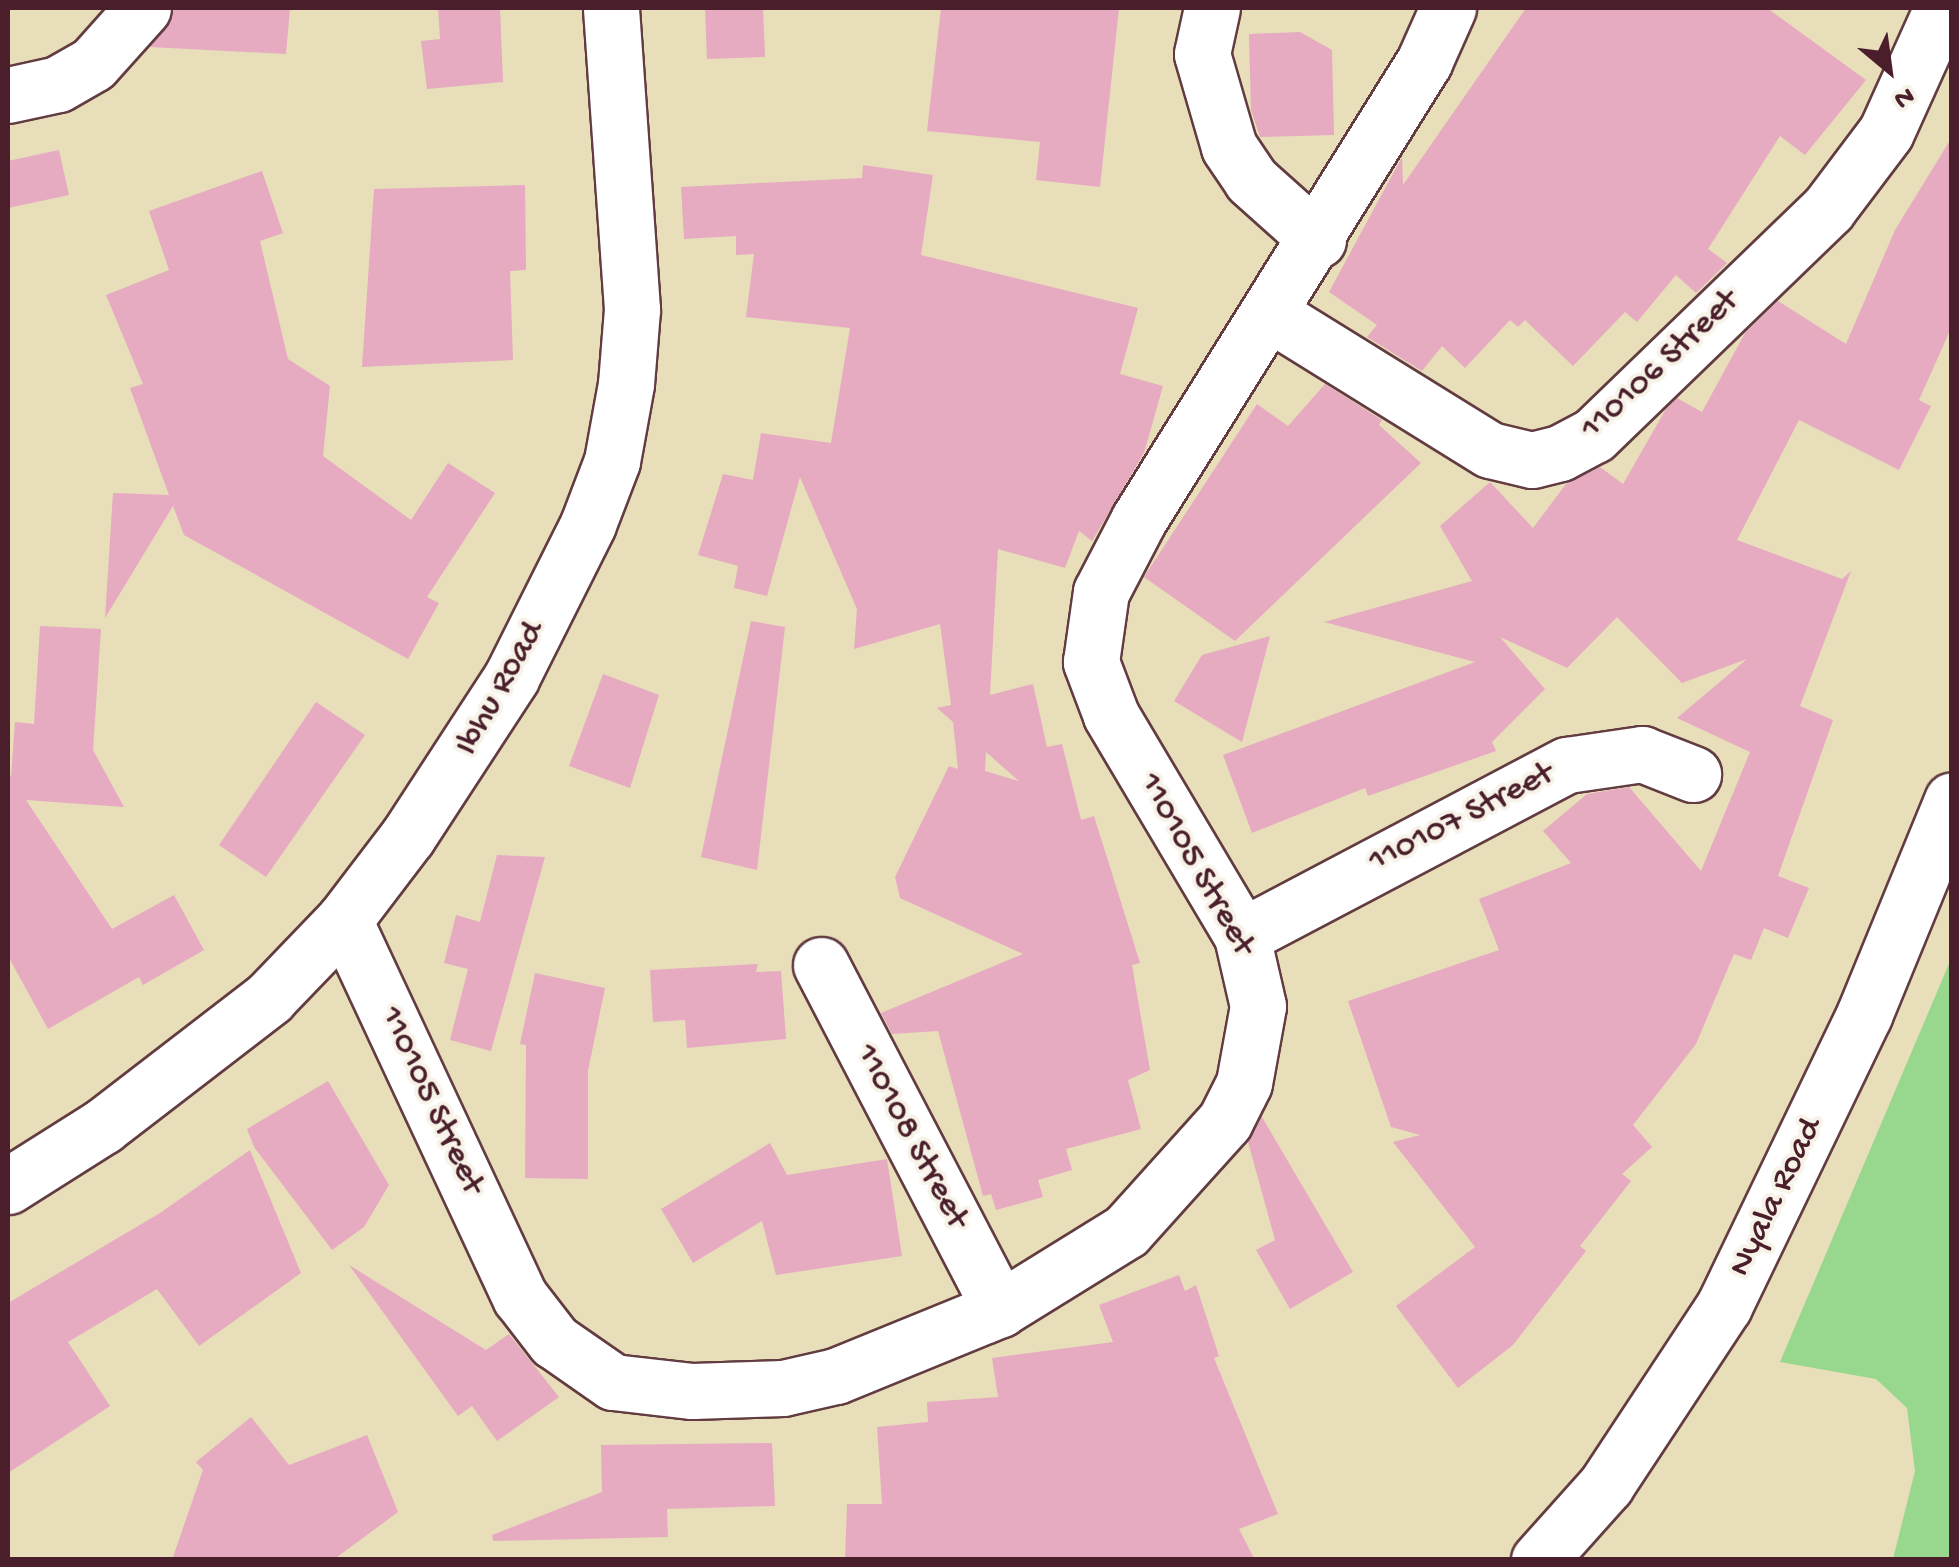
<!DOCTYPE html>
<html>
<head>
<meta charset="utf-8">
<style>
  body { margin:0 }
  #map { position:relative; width:1959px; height:1567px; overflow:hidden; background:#e8deba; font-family:"Gochi Hand",sans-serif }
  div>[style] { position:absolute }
  .green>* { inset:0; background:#97d78e }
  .building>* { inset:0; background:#e6abc1 }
  .roads { filter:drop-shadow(2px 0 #623c40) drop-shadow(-2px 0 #623c40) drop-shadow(0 2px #623c40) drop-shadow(0 -2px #623c40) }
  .minor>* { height:55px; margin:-27.5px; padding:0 27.5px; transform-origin:27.5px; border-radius:27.5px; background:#fff }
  span { translate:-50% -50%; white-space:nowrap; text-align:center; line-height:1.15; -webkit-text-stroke:8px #f7f3e8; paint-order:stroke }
  .street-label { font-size:35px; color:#4a1f2b }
  .frame { position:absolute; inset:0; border:10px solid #4a1f2b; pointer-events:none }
  .north { position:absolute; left:1839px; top:20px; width:100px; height:100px; -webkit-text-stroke:8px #f7f3e8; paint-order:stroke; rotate:151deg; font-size:28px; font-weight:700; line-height:40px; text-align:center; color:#4a1f2b }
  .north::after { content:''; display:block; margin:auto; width:35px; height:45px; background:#4a1f2b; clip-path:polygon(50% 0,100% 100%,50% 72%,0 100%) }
</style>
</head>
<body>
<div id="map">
  <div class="green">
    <div style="clip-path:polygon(1951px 959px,1951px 1559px,1893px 1559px,1915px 1471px,1907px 1408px,1876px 1379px,1780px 1362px)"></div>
  </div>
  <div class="building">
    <div style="clip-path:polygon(173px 8px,290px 8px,286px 54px,150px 47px)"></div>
    <div style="clip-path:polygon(438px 8px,500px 8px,503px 82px,427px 89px,421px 41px,440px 39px)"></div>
    <div style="clip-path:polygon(705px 8px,763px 8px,765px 57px,707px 59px)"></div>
    <div style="clip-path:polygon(941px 8px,1119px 8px,1100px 187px,1036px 180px,1040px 142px,927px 131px)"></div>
    <div style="clip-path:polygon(1526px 8px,1767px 8px,1866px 80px,1805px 155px,1780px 136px,1708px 249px,1727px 263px,1696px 293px,1676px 275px,1637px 322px,1625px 312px,1573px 366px,1525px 320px,1518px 327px,1510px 320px,1465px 368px,1442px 346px,1422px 371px,1367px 337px,1377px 325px,1329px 292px,1402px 157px,1403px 185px)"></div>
    <div style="clip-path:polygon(1300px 32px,1332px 50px,1334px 135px,1260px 137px,1251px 110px,1249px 34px)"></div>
    <div style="clip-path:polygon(1952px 137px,1952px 326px,1919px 400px,1931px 406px,1899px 470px,1799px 420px,1737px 540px,1842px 579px,1851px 571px,1800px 706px,1833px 720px,1778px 876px,1809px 888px,1788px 938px,1764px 928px,1751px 960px,1734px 954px,1696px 1044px,1633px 1125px,1652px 1147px,1622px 1174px,1631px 1181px,1580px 1246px,1586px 1251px,1513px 1345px,1458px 1388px,1396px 1306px,1475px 1247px,1393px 1142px,1420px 1135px,1391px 1127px,1348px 1001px,1499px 950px,1479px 899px,1571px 863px,1543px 831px,1587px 794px,1629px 787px,1701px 871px,1750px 752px,1677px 718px,1747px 659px,1682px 683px,1617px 617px,1567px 668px,1500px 637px,1545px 689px,1492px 742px,1496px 751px,1368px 796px,1365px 788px,1252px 833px,1223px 755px,1475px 662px,1324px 622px,1472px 581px,1440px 526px,1490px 482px,1533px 528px,1566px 484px,1600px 467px,1623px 484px,1666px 409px,1677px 398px,1702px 412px,1745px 333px,1778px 301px,1846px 344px,1895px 230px)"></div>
    <div style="clip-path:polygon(59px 150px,69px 195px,8px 208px,8px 161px)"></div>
    <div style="clip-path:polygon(evenodd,863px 165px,933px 175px,921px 255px,1138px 308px,1120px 374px,1163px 386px,1144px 453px,1092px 541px,1079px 531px,1065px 568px,998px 549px,990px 695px,1033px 684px,1047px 747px,1062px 744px,1081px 820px,1094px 816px,1140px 963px,1132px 965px,1150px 1070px,1128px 1080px,1141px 1129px,1066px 1149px,1072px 1170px,1038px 1180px,1043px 1197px,996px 1210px,991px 1194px,983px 1196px,938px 1031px,892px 1034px,881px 1013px,1023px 954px,900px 898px,895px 877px,949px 766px,958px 769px,953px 722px,937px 708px,951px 705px,940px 624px,854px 649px,857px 609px,800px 477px,767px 596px,734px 588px,738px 566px,698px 555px,723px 474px,753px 480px,761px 433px,831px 443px,850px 328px,746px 317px,754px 254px,736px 255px,736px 236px,684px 239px,681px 187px,862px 178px,863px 165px,986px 752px,995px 760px,1019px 781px,985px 771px,986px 752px)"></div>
    <div style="clip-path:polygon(262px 171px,283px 233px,260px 241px,288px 359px,330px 386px,323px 456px,411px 520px,448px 463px,495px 493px,427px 597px,439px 603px,408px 659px,184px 535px,173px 506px,105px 618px,113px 493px,169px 495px,130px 388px,143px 384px,106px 295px,169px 270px,149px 211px)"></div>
    <div style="clip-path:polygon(525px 185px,526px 270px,510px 271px,513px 360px,362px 367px,374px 189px)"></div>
    <div style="clip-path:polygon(1325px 384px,1382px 420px,1379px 425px,1421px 463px,1235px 641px,1144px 577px,1257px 404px,1288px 426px)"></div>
    <div style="clip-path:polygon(751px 621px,785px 627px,757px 870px,701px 857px)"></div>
    <div style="clip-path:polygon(40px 626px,101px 629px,93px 750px,124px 807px,26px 800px,112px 929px,174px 895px,204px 950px,143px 985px,139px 977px,48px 1029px,8px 956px,8px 771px,11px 777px,15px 722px,34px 724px)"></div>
    <div style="clip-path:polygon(1270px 636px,1242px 742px,1174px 701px,1202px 655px)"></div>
    <div style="clip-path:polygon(603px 674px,659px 695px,630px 788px,569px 766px)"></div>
    <div style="clip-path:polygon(316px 702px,365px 735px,266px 877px,219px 845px)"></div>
    <div style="clip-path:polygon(497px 855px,545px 857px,491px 1051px,450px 1040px,468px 969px,444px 963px,456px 915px,480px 922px)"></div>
    <div style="clip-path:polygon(758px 964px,756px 972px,781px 971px,786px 1039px,687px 1048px,685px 1020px,653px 1022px,650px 970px)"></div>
    <div style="clip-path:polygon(535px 973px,605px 988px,588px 1071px,588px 1179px,525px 1178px,526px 1045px,520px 1044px)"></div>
    <div style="clip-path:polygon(328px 1081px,389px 1185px,364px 1227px,332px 1250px,254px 1147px,247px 1129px)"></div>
    <div style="clip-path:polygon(1262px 1117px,1353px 1272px,1290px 1309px,1256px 1250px,1275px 1240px,1248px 1142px)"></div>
    <div style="clip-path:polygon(770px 1143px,787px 1175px,887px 1159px,902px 1256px,776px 1275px,762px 1221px,693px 1263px,661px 1209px)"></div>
    <div style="clip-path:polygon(250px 1150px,301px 1273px,199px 1346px,157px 1289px,68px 1342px,110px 1406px,8px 1473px,8px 1303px,160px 1213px)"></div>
    <div style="clip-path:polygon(349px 1265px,486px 1350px,509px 1334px,559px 1397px,497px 1441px,472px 1406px,458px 1416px)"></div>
    <div style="clip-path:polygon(1179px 1275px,1185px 1291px,1196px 1285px,1219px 1356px,1214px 1358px,1278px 1514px,1239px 1529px,1255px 1560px,845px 1560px,847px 1504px,882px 1504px,877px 1427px,928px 1422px,927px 1402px,998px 1397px,992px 1358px,1113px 1342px,1099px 1305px)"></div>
    <div style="clip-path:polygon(251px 1417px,289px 1465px,367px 1435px,398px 1512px,333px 1560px,172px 1560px,203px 1470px,196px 1462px)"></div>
    <div style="clip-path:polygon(772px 1443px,775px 1506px,667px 1509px,668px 1537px,493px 1541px,492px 1535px,602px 1492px,601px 1445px)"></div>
  </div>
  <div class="roads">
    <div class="minor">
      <div style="left:1212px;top:8px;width:47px;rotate:102.3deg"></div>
      <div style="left:1202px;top:54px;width:97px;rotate:73.8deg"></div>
      <div style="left:1229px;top:147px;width:40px;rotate:56deg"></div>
      <div style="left:1251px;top:180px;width:90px;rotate:41.8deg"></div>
      <div style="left:8px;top:95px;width:51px;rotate:-12.4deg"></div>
      <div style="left:58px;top:84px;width:40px;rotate:-29.7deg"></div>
      <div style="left:93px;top:64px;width:75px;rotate:-48.2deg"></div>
      <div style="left:1272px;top:315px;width:256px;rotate:31.8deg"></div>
      <div style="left:1490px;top:450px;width:43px;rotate:13.4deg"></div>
      <div style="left:1532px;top:460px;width:29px;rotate:-14deg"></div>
      <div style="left:1560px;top:453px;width:38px;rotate:-28deg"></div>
      <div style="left:1594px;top:435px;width:325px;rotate:-44deg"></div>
      <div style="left:1828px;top:209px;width:96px;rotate:-53deg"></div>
      <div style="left:1886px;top:132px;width:136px;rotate:-65.7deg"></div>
      <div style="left:344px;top:920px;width:416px;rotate:65deg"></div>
      <div style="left:520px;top:1297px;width:56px;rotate:52.3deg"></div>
      <div style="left:554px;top:1341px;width:72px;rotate:34.8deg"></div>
      <div style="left:613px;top:1382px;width:80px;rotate:6.5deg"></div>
      <div style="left:692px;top:1391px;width:91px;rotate:-1.9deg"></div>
      <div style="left:783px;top:1388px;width:54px;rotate:-12.8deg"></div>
      <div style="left:836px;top:1376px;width:177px;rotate:-22.2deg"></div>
      <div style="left:1000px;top:1309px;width:148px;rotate:-31.8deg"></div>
      <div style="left:1126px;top:1231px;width:148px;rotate:-48deg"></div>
      <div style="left:1225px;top:1121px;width:42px;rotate:-63.4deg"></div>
      <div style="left:1244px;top:1083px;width:78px;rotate:-79.7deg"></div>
      <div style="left:1258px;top:1006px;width:72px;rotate:-102.9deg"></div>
      <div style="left:1242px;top:936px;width:257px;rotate:-120.7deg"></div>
      <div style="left:1111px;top:715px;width:57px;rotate:-110.7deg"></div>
      <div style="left:1091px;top:662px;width:71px;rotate:-81.9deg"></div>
      <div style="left:1101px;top:592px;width:82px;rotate:-62.5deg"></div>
      <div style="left:1139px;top:519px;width:539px;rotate:-58.05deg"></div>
      <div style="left:1424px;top:62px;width:59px;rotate:-66deg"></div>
      <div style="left:1242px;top:936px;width:367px;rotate:-27.8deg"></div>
      <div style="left:1567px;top:765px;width:76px;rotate:-8.3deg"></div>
      <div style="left:1642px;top:754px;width:55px;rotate:21.4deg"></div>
      <div style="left:821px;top:965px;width:388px;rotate:62.5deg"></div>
      <div style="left:8px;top:1186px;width:112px;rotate:-32.3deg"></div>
      <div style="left:103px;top:1126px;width:210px;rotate:-37.6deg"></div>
      <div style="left:269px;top:998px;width:108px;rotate:-46.1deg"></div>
      <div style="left:344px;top:920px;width:106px;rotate:-52.7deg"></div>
      <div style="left:408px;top:836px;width:189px;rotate:-56.9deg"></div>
      <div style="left:511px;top:678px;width:172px;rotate:-63.4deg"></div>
      <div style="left:588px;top:524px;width:67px;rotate:-69.1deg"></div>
      <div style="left:612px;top:461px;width:78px;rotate:-79.7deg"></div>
      <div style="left:626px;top:384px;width:75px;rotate:-85.4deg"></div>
      <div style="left:632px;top:309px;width:302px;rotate:-94deg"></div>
      <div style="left:1539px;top:1560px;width:101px;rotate:-48.2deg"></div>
      <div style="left:1606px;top:1485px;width:214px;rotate:-56.6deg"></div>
      <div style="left:1724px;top:1306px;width:323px;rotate:-64.3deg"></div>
      <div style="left:1864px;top:1015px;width:232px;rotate:-67.7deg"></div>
    </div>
  </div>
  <div class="street-label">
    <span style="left:1661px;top:366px;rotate:-43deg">110106 Street</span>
    <span style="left:501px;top:689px;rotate:-61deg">Ibhu Road</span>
    <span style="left:1462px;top:819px;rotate:-27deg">110107 Street</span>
    <span style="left:1195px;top:865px;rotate:61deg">110105 Street</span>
    <span style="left:430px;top:1101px;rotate:65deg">110105 Street</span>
    <span style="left:910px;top:1137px;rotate:62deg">110108 Street</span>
    <span style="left:1777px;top:1198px;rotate:-64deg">Nyala Road</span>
  </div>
  <div class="frame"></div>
  <div class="north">N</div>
</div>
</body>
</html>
